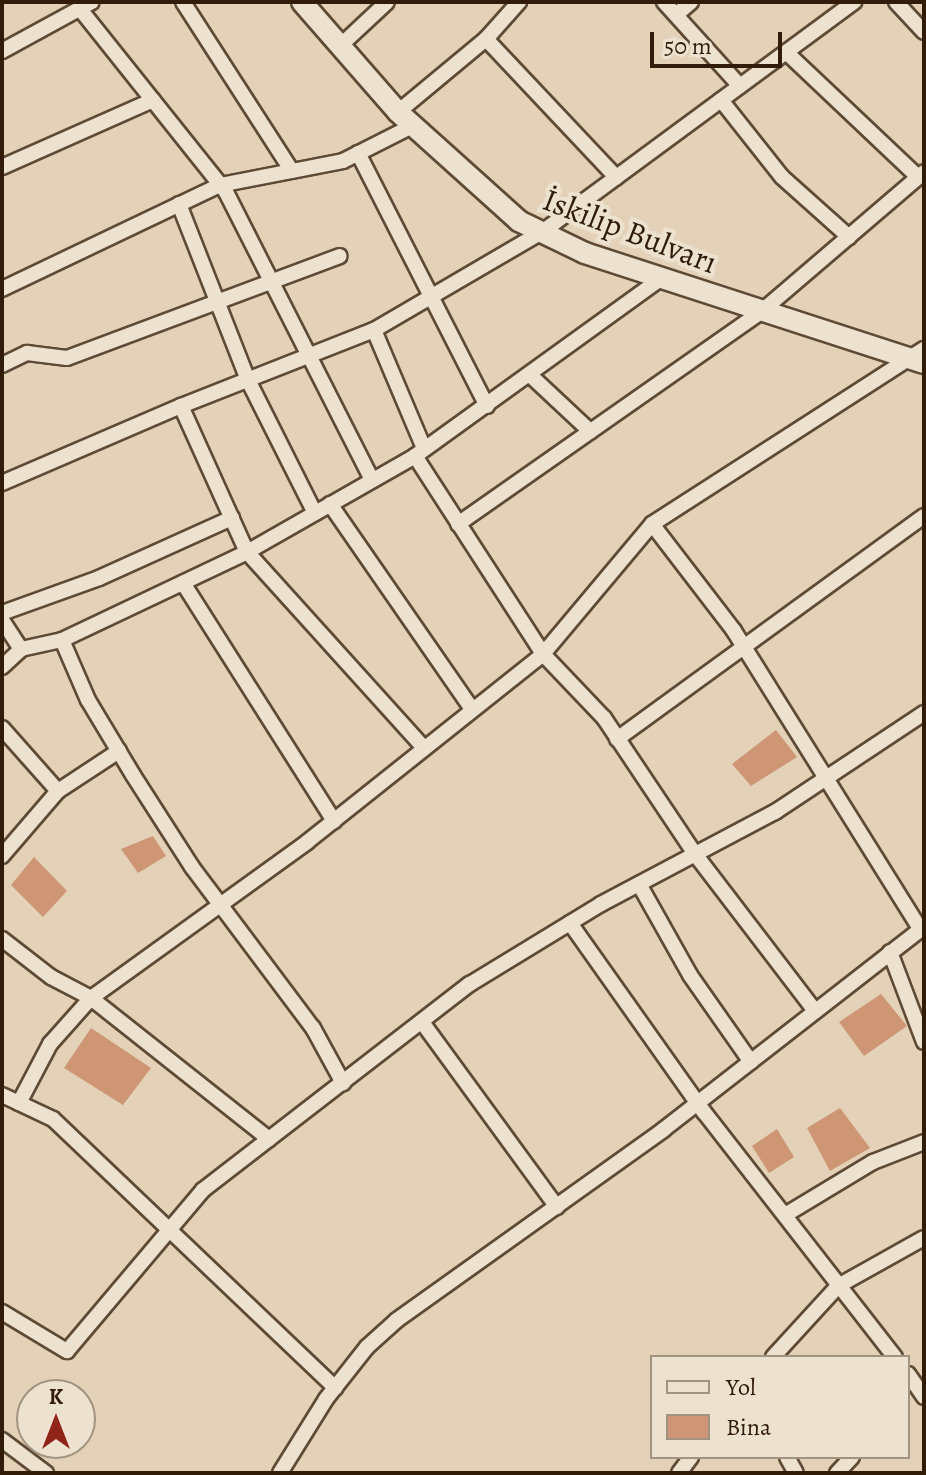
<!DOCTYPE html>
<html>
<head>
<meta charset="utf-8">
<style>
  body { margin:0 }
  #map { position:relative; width:926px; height:1475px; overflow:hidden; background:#e3d2b7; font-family:Alegreya,serif }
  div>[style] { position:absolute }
  .building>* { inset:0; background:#ce9675 }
  .roads { filter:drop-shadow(2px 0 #5e4a35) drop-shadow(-2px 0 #5e4a35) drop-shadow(0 2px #5e4a35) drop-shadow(0 -2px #5e4a35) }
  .street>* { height:14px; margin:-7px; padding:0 7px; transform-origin:7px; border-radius:7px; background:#ede2d0 }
  .secondary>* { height:20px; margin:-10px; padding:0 10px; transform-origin:10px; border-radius:10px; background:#ede2d0 }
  span { translate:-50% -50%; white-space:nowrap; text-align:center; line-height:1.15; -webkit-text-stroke:8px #ede2d0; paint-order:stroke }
  .street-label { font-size:32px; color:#311c0a }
  .frame { position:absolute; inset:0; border:4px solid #311c0a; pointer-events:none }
  .legend { position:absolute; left:650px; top:1355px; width:260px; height:104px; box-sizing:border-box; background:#ede2d0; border:2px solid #a29381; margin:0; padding:10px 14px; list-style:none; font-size:24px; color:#311c0a }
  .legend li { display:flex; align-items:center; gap:16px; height:40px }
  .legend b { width:40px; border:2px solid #a29381 }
  .north { position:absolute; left:16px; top:1379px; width:80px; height:80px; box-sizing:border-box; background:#ede2d0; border:2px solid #a29381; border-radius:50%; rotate:0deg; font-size:22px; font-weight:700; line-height:32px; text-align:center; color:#311c0a }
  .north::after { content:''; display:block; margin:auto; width:28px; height:36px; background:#8f2418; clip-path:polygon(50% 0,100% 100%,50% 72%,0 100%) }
  .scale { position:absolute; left:650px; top:32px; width:132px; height:36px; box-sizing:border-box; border:4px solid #311c0a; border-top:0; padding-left:10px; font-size:24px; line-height:28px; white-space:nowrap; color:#311c0a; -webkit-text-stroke:6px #ede2d0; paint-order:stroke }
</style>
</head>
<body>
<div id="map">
  <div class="building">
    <div style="clip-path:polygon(776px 730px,797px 757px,751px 786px,732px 764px)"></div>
    <div style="clip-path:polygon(153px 836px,166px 856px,138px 873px,121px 849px)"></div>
    <div style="clip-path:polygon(34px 857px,67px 891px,43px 917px,11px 885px)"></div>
    <div style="clip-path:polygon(881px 994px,907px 1026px,864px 1056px,839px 1022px)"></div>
    <div style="clip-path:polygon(91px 1028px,151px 1068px,123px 1105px,64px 1068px)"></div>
    <div style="clip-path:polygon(840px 1108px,870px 1148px,830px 1171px,807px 1128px)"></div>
    <div style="clip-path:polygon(777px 1129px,794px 1157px,769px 1173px,752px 1146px)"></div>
  </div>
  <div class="roads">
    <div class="street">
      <div style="left:183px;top:2px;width:201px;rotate:57.2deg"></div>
      <div style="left:664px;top:2px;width:113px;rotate:47.9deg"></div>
      <div style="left:896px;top:2px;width:41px;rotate:47deg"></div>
      <div style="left:80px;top:9px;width:234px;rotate:51.4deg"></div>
      <div style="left:226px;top:192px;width:323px;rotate:63.1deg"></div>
      <div style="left:676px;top:15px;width:20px;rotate:-41deg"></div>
      <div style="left:486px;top:39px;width:190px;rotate:46.7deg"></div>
      <div style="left:340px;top:46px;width:64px;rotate:-43.1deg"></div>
      <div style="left:2px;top:51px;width:102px;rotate:-28.6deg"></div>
      <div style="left:786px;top:52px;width:182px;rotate:43.4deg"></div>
      <div style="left:721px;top:100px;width:98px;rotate:51.6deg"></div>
      <div style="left:782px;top:177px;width:90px;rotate:41.8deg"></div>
      <div style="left:398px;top:112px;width:114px;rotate:-39.7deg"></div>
      <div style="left:486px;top:39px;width:50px;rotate:-48.3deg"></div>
      <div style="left:358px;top:153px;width:284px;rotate:63deg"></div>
      <div style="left:2px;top:167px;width:165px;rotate:-23.9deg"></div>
      <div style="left:179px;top:204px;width:189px;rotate:68.6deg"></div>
      <div style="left:248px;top:380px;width:149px;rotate:63.3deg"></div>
      <div style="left:2px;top:289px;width:242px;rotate:-25.5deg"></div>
      <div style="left:220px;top:185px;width:125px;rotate:-11deg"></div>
      <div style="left:343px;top:161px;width:77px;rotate:-26.9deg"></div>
      <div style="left:374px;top:330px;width:126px;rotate:67.1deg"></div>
      <div style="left:2px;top:365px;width:28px;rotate:-26deg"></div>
      <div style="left:27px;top:353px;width:40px;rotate:7.1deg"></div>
      <div style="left:67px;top:358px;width:291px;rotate:-20.5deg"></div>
      <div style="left:531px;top:376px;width:81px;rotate:43deg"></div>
      <div style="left:181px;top:406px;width:207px;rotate:-21.5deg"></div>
      <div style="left:374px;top:330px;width:194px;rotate:-30.3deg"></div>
      <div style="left:542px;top:232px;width:388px;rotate:-36.4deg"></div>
      <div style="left:415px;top:456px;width:304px;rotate:-35.8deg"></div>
      <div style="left:2px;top:483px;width:195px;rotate:-23.3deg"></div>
      <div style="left:181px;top:406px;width:160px;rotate:65.7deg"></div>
      <div style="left:247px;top:552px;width:193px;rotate:-29.7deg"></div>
      <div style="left:415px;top:456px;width:236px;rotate:57.1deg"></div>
      <div style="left:543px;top:654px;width:88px;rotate:46.4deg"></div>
      <div style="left:604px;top:718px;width:164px;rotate:56.2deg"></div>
      <div style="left:695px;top:854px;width:198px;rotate:52.6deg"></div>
      <div style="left:330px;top:504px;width:249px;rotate:55.3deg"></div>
      <div style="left:458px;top:524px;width:371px;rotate:-35deg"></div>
      <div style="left:762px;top:311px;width:213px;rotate:-40.6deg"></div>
      <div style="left:652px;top:524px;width:323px;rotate:-32.8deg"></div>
      <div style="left:183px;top:583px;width:282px;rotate:57.6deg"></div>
      <div style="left:2px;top:613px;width:103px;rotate:-19.8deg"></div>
      <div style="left:99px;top:578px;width:146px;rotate:-24.3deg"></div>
      <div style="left:2px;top:620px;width:35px;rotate:57deg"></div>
      <div style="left:21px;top:649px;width:42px;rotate:-12.4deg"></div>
      <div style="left:62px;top:640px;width:65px;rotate:66.6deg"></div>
      <div style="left:88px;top:700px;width:87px;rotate:59deg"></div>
      <div style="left:133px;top:775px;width:109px;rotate:57.3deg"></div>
      <div style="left:192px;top:867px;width:201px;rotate:53.1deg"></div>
      <div style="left:313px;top:1028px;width:63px;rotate:61.4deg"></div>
      <div style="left:62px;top:640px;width:205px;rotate:-25.4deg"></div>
      <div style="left:247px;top:552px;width:264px;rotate:47.9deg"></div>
      <div style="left:2px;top:667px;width:26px;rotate:-43deg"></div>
      <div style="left:2px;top:728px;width:84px;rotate:48.4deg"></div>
      <div style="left:617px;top:739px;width:379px;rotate:-36deg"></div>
      <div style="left:2px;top:856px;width:86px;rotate:-49.3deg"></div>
      <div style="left:58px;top:791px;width:73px;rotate:-33.3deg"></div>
      <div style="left:639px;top:884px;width:104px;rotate:60.7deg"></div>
      <div style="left:690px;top:975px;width:106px;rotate:55deg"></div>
      <div style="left:570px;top:923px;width:232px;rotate:54.7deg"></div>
      <div style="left:704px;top:1112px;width:311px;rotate:52.1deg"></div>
      <div style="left:2px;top:939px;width:62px;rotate:37.8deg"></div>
      <div style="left:51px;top:977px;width:45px;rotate:27.7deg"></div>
      <div style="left:91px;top:998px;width:227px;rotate:38.4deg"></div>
      <div style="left:890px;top:952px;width:96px;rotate:69.3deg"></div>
      <div style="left:422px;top:1022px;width:229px;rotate:53.9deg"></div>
      <div style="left:2px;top:1095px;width:56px;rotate:25.2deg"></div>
      <div style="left:53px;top:1119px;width:390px;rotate:43.6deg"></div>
      <div style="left:19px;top:1103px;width:67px;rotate:-62.3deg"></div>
      <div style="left:50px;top:1044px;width:62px;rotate:-48.3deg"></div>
      <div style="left:91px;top:998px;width:266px;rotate:-35.8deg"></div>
      <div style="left:307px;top:842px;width:302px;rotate:-38.5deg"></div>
      <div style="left:543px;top:654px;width:170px;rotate:-50deg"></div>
      <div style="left:652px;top:524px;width:135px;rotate:52.5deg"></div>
      <div style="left:734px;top:631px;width:351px;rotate:58deg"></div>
      <div style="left:785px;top:1215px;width:103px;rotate:-31.1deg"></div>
      <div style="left:873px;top:1162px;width:55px;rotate:-21.4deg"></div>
      <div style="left:2px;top:1312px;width:76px;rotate:31deg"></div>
      <div style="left:67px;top:1351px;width:211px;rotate:-49.8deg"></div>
      <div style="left:203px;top:1190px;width:337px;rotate:-37.7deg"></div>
      <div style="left:470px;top:984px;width:153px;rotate:-31.4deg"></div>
      <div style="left:601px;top:904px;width:197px;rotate:-27.9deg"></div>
      <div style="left:775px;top:812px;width:179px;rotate:-33.6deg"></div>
      <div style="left:773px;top:1357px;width:96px;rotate:-47.5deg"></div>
      <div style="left:838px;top:1286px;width:98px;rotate:-29.2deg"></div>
      <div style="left:908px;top:1374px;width:28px;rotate:55deg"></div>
      <div style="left:2px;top:1440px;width:55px;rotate:36.9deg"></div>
      <div style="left:787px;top:1457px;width:18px;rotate:61deg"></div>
      <div style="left:280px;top:1473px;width:87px;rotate:-58.1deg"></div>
      <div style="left:326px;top:1399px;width:66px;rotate:-51.7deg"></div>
      <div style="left:367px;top:1347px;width:40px;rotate:-42deg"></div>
      <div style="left:397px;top:1320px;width:327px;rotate:-35.5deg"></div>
      <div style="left:663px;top:1130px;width:331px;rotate:-37.9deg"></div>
      <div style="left:679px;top:1473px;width:20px;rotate:-53deg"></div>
      <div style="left:837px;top:1473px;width:22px;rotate:-47deg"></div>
    </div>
    <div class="secondary">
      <div style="left:302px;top:2px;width:146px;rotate:48.9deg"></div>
      <div style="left:398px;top:112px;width:163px;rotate:42deg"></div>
      <div style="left:519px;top:221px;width:73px;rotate:25.9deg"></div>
      <div style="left:585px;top:253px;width:356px;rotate:18deg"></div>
    </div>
  </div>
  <div class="street-label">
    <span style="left:630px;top:231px;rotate:21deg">İskilip Bulvarı</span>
  </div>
  <div class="frame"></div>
  <ul class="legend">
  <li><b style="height:10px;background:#ede2d0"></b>Yol</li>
  <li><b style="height:22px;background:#ce9675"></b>Bina</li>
  </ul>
  <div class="north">K</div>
  <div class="scale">50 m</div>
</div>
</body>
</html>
